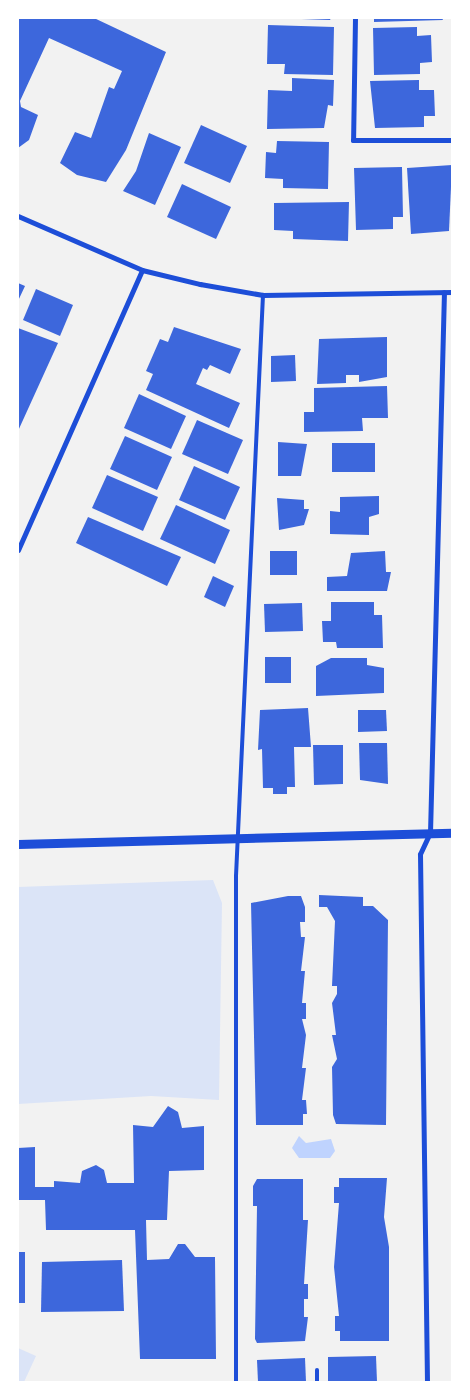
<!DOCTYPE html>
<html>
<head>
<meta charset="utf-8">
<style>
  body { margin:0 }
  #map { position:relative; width:470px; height:1400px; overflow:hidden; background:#f2f2f2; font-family:Karla,sans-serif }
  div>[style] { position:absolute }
  .green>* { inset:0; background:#dbe4f7 }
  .water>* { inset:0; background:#bfd3fe }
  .building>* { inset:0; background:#3d67dc }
  .service>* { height:4px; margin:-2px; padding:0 2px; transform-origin:2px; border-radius:2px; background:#1d4ed8 }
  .minor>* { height:5px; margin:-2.5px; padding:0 2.5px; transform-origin:2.5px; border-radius:2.5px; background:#1d4ed8 }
  .tertiary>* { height:9px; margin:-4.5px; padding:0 4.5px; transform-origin:4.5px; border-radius:4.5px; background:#1d4ed8 }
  span { translate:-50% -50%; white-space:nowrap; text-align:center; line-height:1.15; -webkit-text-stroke:4.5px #fff; paint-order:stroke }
  .frame { position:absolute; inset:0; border:19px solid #fff; pointer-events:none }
</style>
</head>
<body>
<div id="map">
  <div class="green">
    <div style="clip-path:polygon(213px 880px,222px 903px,219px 1100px,151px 1096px,18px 1104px,18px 887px)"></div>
    <div style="clip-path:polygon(18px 1348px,36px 1356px,24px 1382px,18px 1382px)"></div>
  </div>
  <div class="water">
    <div style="clip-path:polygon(299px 1136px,306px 1143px,331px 1139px,335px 1151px,330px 1158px,299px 1158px,292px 1148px)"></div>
  </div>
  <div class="building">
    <div style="clip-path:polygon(18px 18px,94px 18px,166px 52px,126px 150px,106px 182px,77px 175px,60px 163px,75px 132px,91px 138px,109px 87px,114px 89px,122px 71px,49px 38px,20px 101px,21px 107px,38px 115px,29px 140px,18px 148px)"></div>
    <div style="clip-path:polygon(273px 18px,331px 18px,330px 20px)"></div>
    <div style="clip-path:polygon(374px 18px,442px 18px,443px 20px,374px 22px)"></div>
    <div style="clip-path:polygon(268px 25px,334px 27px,333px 75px,284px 74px,285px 64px,267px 64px)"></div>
    <div style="clip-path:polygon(417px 27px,417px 36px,431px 35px,432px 62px,420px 63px,420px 74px,374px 75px,373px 28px)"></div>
    <div style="clip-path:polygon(292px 78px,334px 80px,333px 106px,328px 105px,324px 128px,267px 129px,268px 90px,292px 91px)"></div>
    <div style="clip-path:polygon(419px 80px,419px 90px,434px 90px,435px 116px,424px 116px,424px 127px,375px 128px,370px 81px)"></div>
    <div style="clip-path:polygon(201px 125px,247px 146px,230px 183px,184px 163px)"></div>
    <div style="clip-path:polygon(149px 133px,181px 147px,155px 205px,123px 191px,136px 171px)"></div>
    <div style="clip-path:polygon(277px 141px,329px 142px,328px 189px,283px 188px,283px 179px,265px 178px,266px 152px,276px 153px)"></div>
    <div style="clip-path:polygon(452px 165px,449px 231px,411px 234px,407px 168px)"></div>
    <div style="clip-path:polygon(402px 167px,403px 217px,393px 217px,393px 229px,356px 230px,354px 168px)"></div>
    <div style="clip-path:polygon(182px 184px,231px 207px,216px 239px,167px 217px)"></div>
    <div style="clip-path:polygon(349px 202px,348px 241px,293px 239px,293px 231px,274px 230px,274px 203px)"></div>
    <div style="clip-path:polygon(18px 283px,25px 286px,18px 301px)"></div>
    <div style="clip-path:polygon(36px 289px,73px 305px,60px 336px,23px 320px)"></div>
    <div style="clip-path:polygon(174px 327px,241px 349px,230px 374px,210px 365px,207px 370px,203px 368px,196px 384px,240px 403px,229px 428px,146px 390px,153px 374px,146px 371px,160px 339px,168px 342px)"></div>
    <div style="clip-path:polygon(18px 328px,58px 343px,18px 431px)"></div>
    <div style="clip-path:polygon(387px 337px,387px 377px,359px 382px,359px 375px,346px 375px,346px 383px,317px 384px,319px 339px)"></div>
    <div style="clip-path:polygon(295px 355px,296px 381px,271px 382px,271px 356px)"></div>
    <div style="clip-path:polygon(387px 386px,388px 418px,362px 418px,363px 431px,304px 432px,304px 412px,314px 412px,314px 388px)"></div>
    <div style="clip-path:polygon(139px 394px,186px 416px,171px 449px,124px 428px)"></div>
    <div style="clip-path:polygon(197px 420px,243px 440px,228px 474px,182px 454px)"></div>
    <div style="clip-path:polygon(125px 436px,172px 457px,157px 490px,110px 469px)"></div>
    <div style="clip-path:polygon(278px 442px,307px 444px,301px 476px,278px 476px)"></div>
    <div style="clip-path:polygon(332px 443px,375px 443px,375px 472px,332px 472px)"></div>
    <div style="clip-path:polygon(194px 466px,240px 487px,225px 520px,179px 500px)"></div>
    <div style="clip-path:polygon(107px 475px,158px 497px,143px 531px,92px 508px)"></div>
    <div style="clip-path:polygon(379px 496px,379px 514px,369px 517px,369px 535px,330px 534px,330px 511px,340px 512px,340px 497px)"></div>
    <div style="clip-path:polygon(277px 498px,304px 500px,304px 509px,309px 509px,304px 525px,279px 530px)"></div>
    <div style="clip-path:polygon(176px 505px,230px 530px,215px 564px,160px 539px)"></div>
    <div style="clip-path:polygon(88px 517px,181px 557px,167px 586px,76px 543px)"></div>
    <div style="clip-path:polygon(270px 551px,297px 551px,297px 575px,270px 575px)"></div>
    <div style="clip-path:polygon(385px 551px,386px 572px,391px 572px,387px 591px,327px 591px,327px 577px,347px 576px,351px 553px)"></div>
    <div style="clip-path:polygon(213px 576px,234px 586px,225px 607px,204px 597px)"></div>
    <div style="clip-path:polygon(331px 602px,374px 602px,374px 615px,382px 615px,383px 648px,337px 648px,336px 642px,323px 642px,322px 621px,331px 621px)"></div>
    <div style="clip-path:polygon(302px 603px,303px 631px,265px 632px,264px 604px)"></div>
    <div style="clip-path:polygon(265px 657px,291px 657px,291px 683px,265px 683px)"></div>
    <div style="clip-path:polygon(331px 658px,367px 658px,367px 665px,384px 668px,384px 693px,316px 696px,316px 666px)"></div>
    <div style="clip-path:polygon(308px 708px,311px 747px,294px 747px,295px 787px,287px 787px,287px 794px,273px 794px,273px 788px,263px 788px,262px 749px,258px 750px,260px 710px)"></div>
    <div style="clip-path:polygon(358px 710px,386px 710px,387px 731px,358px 732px)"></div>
    <div style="clip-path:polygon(359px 743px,387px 743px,388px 784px,360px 780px)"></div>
    <div style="clip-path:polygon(313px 745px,343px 745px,343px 784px,314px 785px)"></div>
    <div style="clip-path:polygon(319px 895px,363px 897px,363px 906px,373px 906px,388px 920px,386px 1125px,336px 1124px,333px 1115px,332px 1067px,337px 1059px,332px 1035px,336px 1035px,332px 1003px,337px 994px,337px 986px,332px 986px,335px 921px,327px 907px,319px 907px)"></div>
    <div style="clip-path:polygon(288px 896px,301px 896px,305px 907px,305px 922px,300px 922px,301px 937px,305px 937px,301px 971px,305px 971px,302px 1003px,306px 1003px,306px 1019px,302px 1019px,306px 1035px,302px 1068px,306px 1068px,302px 1100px,306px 1100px,307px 1114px,303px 1114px,303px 1125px,256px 1125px,251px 903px)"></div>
    <div style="clip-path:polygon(168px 1106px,178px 1112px,182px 1128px,204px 1126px,204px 1170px,169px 1171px,167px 1220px,146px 1220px,147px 1260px,169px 1259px,178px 1244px,185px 1244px,195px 1257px,215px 1257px,216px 1359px,140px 1359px,135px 1230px,46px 1230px,45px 1200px,18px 1200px,18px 1148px,35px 1147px,35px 1187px,54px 1187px,54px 1181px,80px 1183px,82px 1171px,96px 1165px,104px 1170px,107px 1183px,134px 1183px,133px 1125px,153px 1127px)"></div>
    <div style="clip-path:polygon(339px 1178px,387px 1178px,384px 1217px,389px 1247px,389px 1341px,340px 1341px,340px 1331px,335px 1331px,335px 1316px,339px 1316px,334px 1267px,339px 1203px,334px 1203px,334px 1187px,339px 1187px)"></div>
    <div style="clip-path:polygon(257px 1179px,303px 1179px,303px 1220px,308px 1220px,304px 1284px,308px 1284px,308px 1299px,304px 1299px,304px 1317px,308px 1317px,305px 1341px,257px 1343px,255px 1339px,257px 1206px,253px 1206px,253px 1186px)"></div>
    <div style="clip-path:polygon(18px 1252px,25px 1252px,25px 1303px,18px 1303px)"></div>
    <div style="clip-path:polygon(122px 1260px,124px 1311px,41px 1312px,42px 1262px)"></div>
    <div style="clip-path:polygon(376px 1356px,377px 1382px,328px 1382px,328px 1357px)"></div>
    <div style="clip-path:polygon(305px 1358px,306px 1382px,258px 1382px,257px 1360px)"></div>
  </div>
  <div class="service">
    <div style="left:317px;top:1370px;width:12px;rotate:90deg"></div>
    <div style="left:236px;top:1382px;width:506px;rotate:-90deg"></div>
    <div style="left:236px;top:876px;width:582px;rotate:-87.34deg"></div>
  </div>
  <div class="minor">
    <div style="left:355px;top:18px;width:122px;rotate:90.9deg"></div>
    <div style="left:353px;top:140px;width:99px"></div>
    <div style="left:18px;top:216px;width:135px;rotate:23.5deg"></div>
    <div style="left:142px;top:270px;width:60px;rotate:13.6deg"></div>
    <div style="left:200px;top:284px;width:64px;rotate:9.9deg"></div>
    <div style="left:263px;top:295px;width:189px;rotate:-0.9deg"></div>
    <div style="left:18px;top:550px;width:306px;rotate:-66.1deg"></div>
    <div style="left:427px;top:1382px;width:528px;rotate:-90.76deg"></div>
    <div style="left:420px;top:854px;width:23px;rotate:-65deg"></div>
    <div style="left:430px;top:833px;width:541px;rotate:-88.52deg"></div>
  </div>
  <div class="tertiary">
    <div style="left:18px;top:844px;width:434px;rotate:-1.5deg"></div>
  </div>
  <div class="frame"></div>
</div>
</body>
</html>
